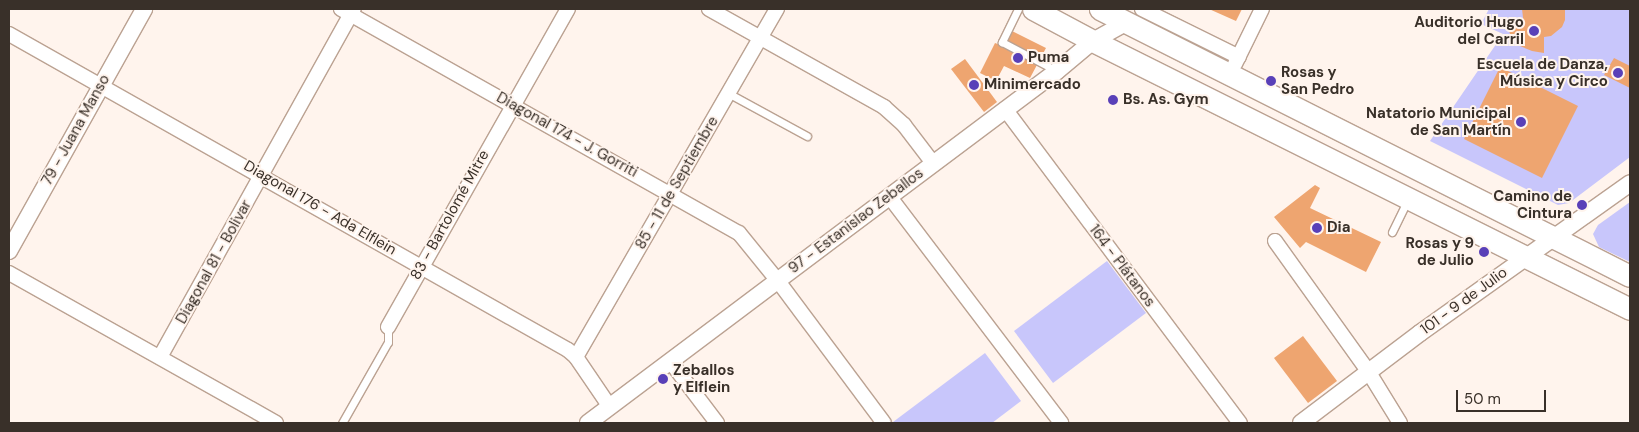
<!DOCTYPE html>
<html>
<head>
<meta charset="utf-8">
<style>
  body { margin:0 }
  #map { position:relative; width:1639px; height:432px; overflow:hidden; background:#fff4ed; font-family:"DM Sans",sans-serif }
  div>[style] { position:absolute }
  .green>* { inset:0; background:#c8c6fb }
  .building>* { inset:0; background:#eea570 }
  .roads { filter:drop-shadow(1px 0 #bba292) drop-shadow(-1px 0 #bba292) drop-shadow(0 1px #bba292) drop-shadow(0 -1px #bba292) }
  .service>* { height:7px; margin:-3.5px; padding:0 3.5px; transform-origin:3.5px; border-radius:3.5px; background:#fff }
  .minor>* { height:14px; margin:-7px; padding:0 7px; transform-origin:7px; border-radius:7px; background:#fff }
  .tertiary>* { height:16px; margin:-8px; padding:0 8px; transform-origin:8px; border-radius:8px; background:#fff }
  .primary>* { height:21px; margin:-10.5px; padding:0 10.5px; transform-origin:10.5px; border-radius:10.5px; background:#fff }
  .dots>* { width:14px; height:14px; translate:-50% -50%; box-sizing:border-box; border:2px solid #fff4ed; border-radius:50% }
  span { translate:-50% -50%; white-space:nowrap; text-align:center; line-height:1.15; -webkit-text-stroke:4px #fff4ed; paint-order:stroke }
  .poi-label { font-size:15px; color:#393029; font-weight:700 }
  .right { translate:-100% -50%; text-align:right }
  .left { translate:0 -50%; text-align:left }
  .street-label { font-size:15px; color:#393029 }
  .frame { position:absolute; inset:0; border:10px solid #393029; pointer-events:none }
  .scale { position:absolute; left:1456px; top:390px; width:90px; height:22px; box-sizing:border-box; border:2px solid #393029; border-top:0; padding-left:6px; font-size:15px; line-height:18px; white-space:nowrap; color:#393029; -webkit-text-stroke:4px #fff4ed; paint-order:stroke }
</style>
</head>
<body>
<div id="map">
  <div class="green">
    <div style="clip-path:polygon(1489px 9px,1630px 9px,1630px 157px,1569px 203px,1558px 205px,1430px 141px,1503px 34px,1481px 24px)"></div>
    <div style="clip-path:polygon(1630px 202px,1630px 262px,1599px 247px,1593px 234px,1598px 225px)"></div>
    <div style="clip-path:polygon(1107px 261px,1146px 313px,1053px 383px,1014px 331px)"></div>
    <div style="clip-path:polygon(985px 353px,1021px 401px,992px 423px,894px 423px,893px 422px)"></div>
  </div>
  <div class="building">
    <div style="clip-path:polygon(1209px 9px,1242px 9px,1236px 21px)"></div>
    <div style="clip-path:polygon(1522px 9px,1565px 9px,1565px 20px,1562px 27px,1551px 36px,1544px 37px,1544px 53px,1532px 51px,1520px 46px,1511px 36px,1506px 24px,1514px 21px,1518px 29px,1524px 26px)"></div>
    <div style="clip-path:polygon(1010px 30px,1046px 48px,1030px 78px,1004px 66px,996px 81px,980px 73px,995px 43px,1003px 46px)"></div>
    <div style="clip-path:polygon(1614px 58px,1630px 66px,1630px 88px,1604px 75px)"></div>
    <div style="clip-path:polygon(965px 59px,997px 102px,984px 112px,951px 69px)"></div>
    <div style="clip-path:polygon(1500px 67px,1578px 106px,1542px 178px,1464px 139px)"></div>
    <div style="clip-path:polygon(1315px 185px,1320px 188px,1310px 208px,1381px 242px,1366px 272px,1306px 242px,1300px 248px,1274px 217px)"></div>
    <div style="clip-path:polygon(1303px 336px,1337px 381px,1308px 403px,1274px 358px)"></div>
  </div>
  <div class="roads">
    <div class="service">
      <div style="left:1018px;top:9px;width:37px;rotate:116deg"></div>
      <div style="left:1002px;top:42px;width:60px;rotate:27.8deg"></div>
      <div style="left:728px;top:93px;width:90px;rotate:28.6deg"></div>
      <div style="left:1392px;top:232px;width:34px;rotate:-64deg"></div>
      <div style="left:342px;top:423px;width:93px;rotate:-60.4deg"></div>
      <div style="left:388px;top:342px;width:15px;rotate:-90deg"></div>
    </div>
    <div class="minor">
      <div style="left:341px;top:9px;width:457px;rotate:29.4deg"></div>
      <div style="left:739px;top:233px;width:62px;rotate:50.9deg"></div>
      <div style="left:778px;top:281px;width:177px;rotate:53.3deg"></div>
      <div style="left:709px;top:9px;width:201px;rotate:29.2deg"></div>
      <div style="left:884px;top:107px;width:27px;rotate:42deg"></div>
      <div style="left:904px;top:125px;width:48px;rotate:52.7deg"></div>
      <div style="left:1142px;top:9px;width:108px;rotate:26.3deg"></div>
      <div style="left:9px;top:34px;width:642px;rotate:29.48deg"></div>
      <div style="left:568px;top:350px;width:11px;rotate:41deg"></div>
      <div style="left:576px;top:357px;width:60px;rotate:55.8deg"></div>
      <div style="left:1235px;top:64px;width:61px;rotate:-63.9deg"></div>
      <div style="left:1005px;top:109px;width:392px;rotate:53.2deg"></div>
      <div style="left:889px;top:196px;width:285px;rotate:52.8deg"></div>
      <div style="left:1275px;top:241px;width:160px;rotate:54.4deg"></div>
      <div style="left:1368px;top:371px;width:61px;rotate:58.4deg"></div>
      <div style="left:9px;top:273px;width:306px;rotate:29.3deg"></div>
      <div style="left:388px;top:327px;width:365px;rotate:-60.5deg"></div>
      <div style="left:160px;top:357px;width:398px;rotate:-60.9deg"></div>
      <div style="left:576px;top:357px;width:402px;rotate:-60deg"></div>
      <div style="left:670px;top:361px;width:78px;rotate:52.8deg"></div>
    </div>
    <div class="tertiary">
      <div style="left:9px;top:251px;width:277px;rotate:-60.8deg"></div>
      <div style="left:588px;top:423px;width:586px;rotate:-36.89deg"></div>
      <div style="left:1057px;top:71px;width:47px;rotate:-39.8deg"></div>
      <div style="left:1093px;top:41px;width:38px;rotate:-29deg"></div>
      <div style="left:1301px;top:423px;width:149px;rotate:-37.1deg"></div>
      <div style="left:1420px;top:333px;width:258px;rotate:-35.5deg"></div>
    </div>
    <div class="primary">
      <div style="left:1033px;top:9px;width:68px;rotate:28.1deg"></div>
      <div style="left:1093px;top:41px;width:600px;rotate:26.52deg"></div>
      <div style="left:1100px;top:9px;width:593px;rotate:26.74deg"></div>
    </div>
  </div>
  <div class="dots">
    <div style="left:1534px;top:31px;background:#5940b8"></div>
    <div style="left:1018px;top:58px;background:#5940b8"></div>
    <div style="left:1618px;top:73px;background:#5940b8"></div>
    <div style="left:1271px;top:81px;background:#5940b8"></div>
    <div style="left:974px;top:85px;background:#5940b8"></div>
    <div style="left:1113px;top:100px;background:#5940b8"></div>
    <div style="left:1521px;top:122px;background:#5940b8"></div>
    <div style="left:1582px;top:205px;background:#5940b8"></div>
    <div style="left:1317px;top:228px;background:#5940b8"></div>
    <div style="left:1484px;top:252px;background:#5940b8"></div>
    <div style="left:663px;top:379px;background:#5940b8"></div>
  </div>
  <div class="poi-label">
    <span class="right" style="left:1524px;top:31px">Auditorio Hugo<br>del Carril</span>
    <span class="left" style="left:1028px;top:58px">Puma</span>
    <span class="right" style="left:1608px;top:73px">Escuela de Danza,<br>Música y Circo</span>
    <span class="left" style="left:1281px;top:81px">Rosas y<br>San Pedro</span>
    <span class="left" style="left:984px;top:85px">Minimercado</span>
    <span class="left" style="left:1123px;top:100px">Bs. As. Gym</span>
    <span class="right" style="left:1511px;top:122px">Natatorio Municipal<br>de San Martín</span>
    <span class="right" style="left:1572px;top:205px">Camino de<br>Cintura</span>
    <span class="left" style="left:1327px;top:228px">Dia</span>
    <span class="right" style="left:1474px;top:252px">Rosas y 9<br>de Julio</span>
    <span class="left" style="left:673px;top:379px">Zeballos<br>y Elflein</span>
  </div>
  <div class="street-label">
    <span style="left:76px;top:130px;rotate:-61deg">79 - Juana Manso</span>
    <span style="left:567px;top:135px;rotate:29deg">Diagonal 174 - J. Gorriti</span>
    <span style="left:677px;top:183px;rotate:-60deg">85 - 11 de Septiembre</span>
    <span style="left:320px;top:208px;rotate:30deg">Diagonal 176 - Ada Elflein</span>
    <span style="left:450px;top:215px;rotate:-61deg">83 - Bartolomé Mitre</span>
    <span style="left:856px;top:221px;rotate:-37deg">97 - Estanislao Zeballos</span>
    <span style="left:214px;top:262px;rotate:-61deg">Diagonal 81 - Bolivar</span>
    <span style="left:1122px;top:266px;rotate:53deg">164 - Plátanos</span>
    <span style="left:1464px;top:301px;rotate:-36deg">101 - 9 de Julio</span>
  </div>
  <div class="frame"></div>
  <div class="scale">50 m</div>
</div>
</body>
</html>
